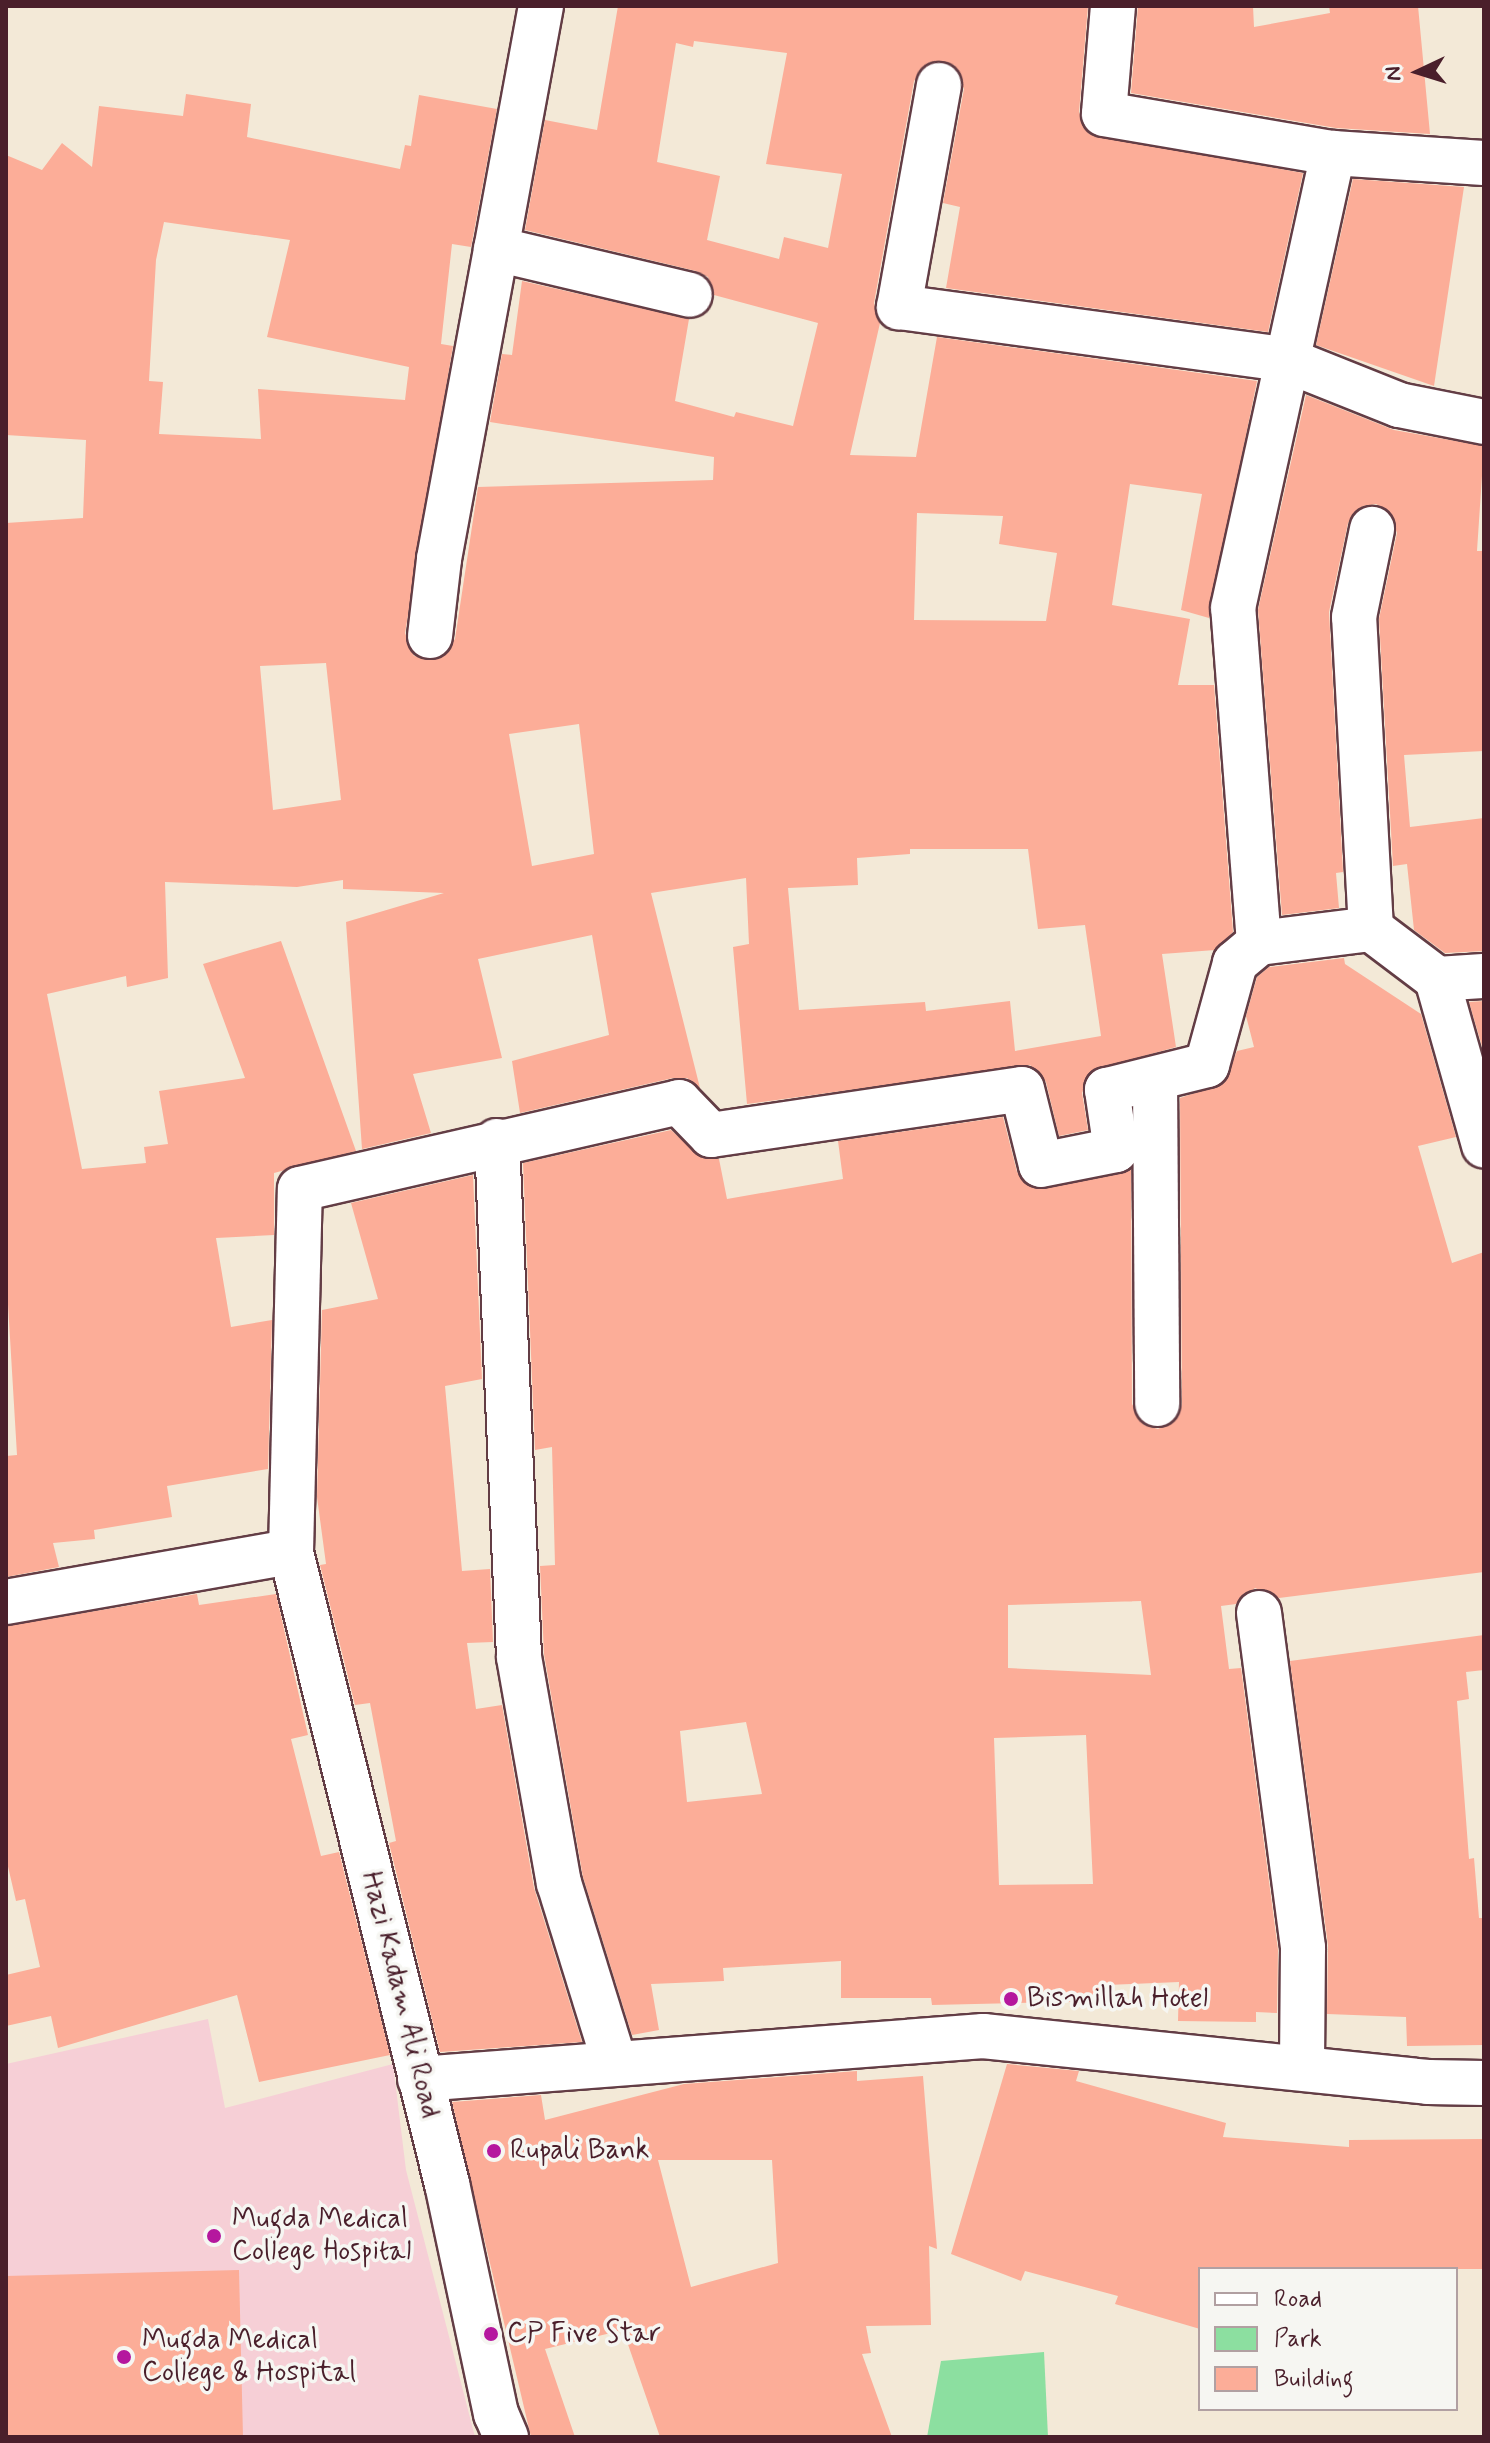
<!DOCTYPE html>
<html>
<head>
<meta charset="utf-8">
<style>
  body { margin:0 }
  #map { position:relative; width:1490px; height:2443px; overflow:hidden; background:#f3e9d7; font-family:Mynerve,sans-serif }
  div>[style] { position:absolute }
  .built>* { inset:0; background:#f6cfd6 }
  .green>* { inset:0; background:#8cdfa0 }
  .building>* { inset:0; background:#fcad98 }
  .roads { filter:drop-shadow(2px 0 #633d45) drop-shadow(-2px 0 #633d45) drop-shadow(0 2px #633d45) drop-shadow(0 -2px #633d45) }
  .street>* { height:44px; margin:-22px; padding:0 22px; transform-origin:22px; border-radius:22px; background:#fff }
  .dots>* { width:22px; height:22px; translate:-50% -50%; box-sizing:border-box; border:4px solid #f6f6f2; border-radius:50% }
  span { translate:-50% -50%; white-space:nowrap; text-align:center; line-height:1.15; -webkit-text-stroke:7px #f6f6f2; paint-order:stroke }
  .street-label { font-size:28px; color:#4a1f2b }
  .poi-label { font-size:28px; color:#4a1f2b }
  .left { translate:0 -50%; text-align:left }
  .frame { position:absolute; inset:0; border:8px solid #4a1f2b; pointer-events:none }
  .legend { position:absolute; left:1198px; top:2267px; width:260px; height:144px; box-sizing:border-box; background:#f6f6f2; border:2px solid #b1a0a2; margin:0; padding:10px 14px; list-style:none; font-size:24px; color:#4a1f2b }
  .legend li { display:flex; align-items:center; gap:16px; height:40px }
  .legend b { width:40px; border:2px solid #b1a0a2 }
  .north { position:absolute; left:1378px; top:32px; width:80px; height:80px; -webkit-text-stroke:6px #f6f6f2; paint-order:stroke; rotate:266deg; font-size:22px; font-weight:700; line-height:32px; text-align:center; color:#4a1f2b }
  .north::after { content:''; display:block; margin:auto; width:28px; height:36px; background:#4a1f2b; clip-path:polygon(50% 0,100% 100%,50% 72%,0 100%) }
</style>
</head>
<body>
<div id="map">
  <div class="built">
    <div style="clip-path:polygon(208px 2019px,225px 2108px,393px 2064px,406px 2170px,475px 2437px,6px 2437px,6px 2064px)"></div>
  </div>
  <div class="green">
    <div style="clip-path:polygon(1044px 2352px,1048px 2437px,927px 2437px,941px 2361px)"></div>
  </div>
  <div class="building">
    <div style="clip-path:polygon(evenodd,618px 6px,1088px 6px,1079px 112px,1089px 134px,1303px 173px,1268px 332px,946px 288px,960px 207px,943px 203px,964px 89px,954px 65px,930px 62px,914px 81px,874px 303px,880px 323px,850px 455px,916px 457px,937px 337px,1257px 381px,1209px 618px,1181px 610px,1202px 494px,1130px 484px,1112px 605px,1190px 619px,1178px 685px,1214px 685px,1233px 932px,1215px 950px,1162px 954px,1176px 1047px,1091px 1071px,1082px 1093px,1088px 1130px,1059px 1136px,1046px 1082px,1030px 1065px,747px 1104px,733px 947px,749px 944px,746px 878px,651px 893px,700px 1088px,687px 1078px,673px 1078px,520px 1113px,512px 1061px,609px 1035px,592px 935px,478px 959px,502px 1058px,413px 1074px,431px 1133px,362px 1149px,346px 922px,444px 893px,343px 889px,343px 880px,297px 887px,165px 882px,168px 978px,127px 987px,126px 976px,47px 994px,82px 1169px,146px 1163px,144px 1147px,168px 1144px,159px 1091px,245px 1078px,203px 964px,281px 941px,356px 1151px,274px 1173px,274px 1235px,216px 1238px,231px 1327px,272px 1320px,268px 1469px,167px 1486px,172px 1517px,94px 1530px,95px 1539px,53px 1543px,59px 1567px,6px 1577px,6px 1456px,17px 1455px,6px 1271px,6px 523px,83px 518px,86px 440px,6px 435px,6px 155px,42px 170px,62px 143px,92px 167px,99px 106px,183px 116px,186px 94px,251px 104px,247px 137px,400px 169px,405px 145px,411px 146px,419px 95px,497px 109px,471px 247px,452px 244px,441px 344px,453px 346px,405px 633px,414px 656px,439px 659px,455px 639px,478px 487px,713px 480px,714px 457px,490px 422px,502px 354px,512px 355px,522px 281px,689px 319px,675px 401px,734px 417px,736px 412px,793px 426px,818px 323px,714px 295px,708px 277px,696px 271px,525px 230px,545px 120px,597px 130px,618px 6px,694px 41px,787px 53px,766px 164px,842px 174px,828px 248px,784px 237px,779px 259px,707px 240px,720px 176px,657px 162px,676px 43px,693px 47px,694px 41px,618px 6px,164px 222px,290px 240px,267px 337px,409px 367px,405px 400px,258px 389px,261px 439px,159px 434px,163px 382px,149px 381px,156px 260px,164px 222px,618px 6px,917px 513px,1003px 516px,999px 544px,1057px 553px,1046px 621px,914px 620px,917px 513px,618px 6px,326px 663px,341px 800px,273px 810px,260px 666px,326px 663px,618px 6px,579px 724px,594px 854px,532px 866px,509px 734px,579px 724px,618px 6px,910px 849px,1028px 849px,1038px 929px,1085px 925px,1101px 1036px,1015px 1051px,1010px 1001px,926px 1011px,925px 1002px,799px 1010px,788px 888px,858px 885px,857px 858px,910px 854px,910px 849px)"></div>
    <div style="clip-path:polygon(1138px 6px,1253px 6px,1254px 27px,1330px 13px,1329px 6px,1418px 6px,1430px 134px,1336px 128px,1131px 93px)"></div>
    <div style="clip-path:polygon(1353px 179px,1464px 187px,1434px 386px,1316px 345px)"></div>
    <div style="clip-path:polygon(1306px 395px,1394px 430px,1484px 446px,1477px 551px,1484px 551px,1484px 751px,1404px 755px,1410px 827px,1484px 818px,1484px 951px,1445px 953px,1414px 930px,1407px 864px,1393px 866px,1379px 619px,1397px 533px,1389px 511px,1376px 504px,1363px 506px,1348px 523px,1329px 612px,1343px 872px,1336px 873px,1339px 908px,1282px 915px,1258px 610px)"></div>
    <div style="clip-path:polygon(evenodd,1344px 958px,1345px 964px,1421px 1014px,1456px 1137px,1418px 1146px,1452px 1263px,1484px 1252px,1484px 1572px,1279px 1598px,1255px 1588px,1236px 1604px,1221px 1606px,1229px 1669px,1241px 1668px,1278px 1950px,1277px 2013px,1256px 2012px,1256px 2022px,1178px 2021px,1179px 1982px,1107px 1985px,1108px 2001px,932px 2005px,931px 1998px,841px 1998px,841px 1961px,723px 1968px,724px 1981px,651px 1984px,659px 2030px,632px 2035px,583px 1877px,544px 1654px,540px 1566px,555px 1565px,552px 1447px,535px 1450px,523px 1163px,671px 1130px,702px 1158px,719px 1159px,727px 1199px,843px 1179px,838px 1141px,1003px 1117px,1017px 1172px,1033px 1188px,1131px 1170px,1132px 1404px,1144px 1425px,1158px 1429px,1178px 1417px,1182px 1404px,1180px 1098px,1224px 1083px,1237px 1051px,1254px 1047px,1246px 1016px,1257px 977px,1269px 967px,1344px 958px,1141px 1601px,1151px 1675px,1008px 1668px,1008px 1605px,1141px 1601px,1344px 958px,746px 1722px,762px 1794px,687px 1802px,680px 1731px,746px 1722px,1344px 958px,1086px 1735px,1093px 1884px,999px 1885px,994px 1738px,1086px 1735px)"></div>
    <div style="clip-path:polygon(1484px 1001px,1484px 1053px,1469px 1002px)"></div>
    <div style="clip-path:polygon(473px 1175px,482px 1379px,445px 1386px,462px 1571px,490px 1569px,493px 1642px,467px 1643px,476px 1709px,502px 1705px,534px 1888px,582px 2042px,440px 2052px,389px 1843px,396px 1841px,370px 1703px,355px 1705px,320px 1565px,326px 1564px,317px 1497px,322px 1310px,378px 1299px,351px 1203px)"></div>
    <div style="clip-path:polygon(197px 1594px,199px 1605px,276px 1594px,308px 1735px,291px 1739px,321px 1856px,339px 1852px,390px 2055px,259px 2082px,237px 1995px,58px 2048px,51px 2016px,6px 2026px,6px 1975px,40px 1967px,25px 1899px,16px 1901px,6px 1858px,6px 1626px)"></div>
    <div style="clip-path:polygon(1484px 1635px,1484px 1670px,1466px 1672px,1469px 1699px,1457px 1701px,1469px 1859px,1474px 1858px,1479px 1918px,1484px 1918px,1484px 2045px,1407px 2046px,1406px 2017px,1327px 2014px,1328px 1945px,1290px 1661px)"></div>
    <div style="clip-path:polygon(1007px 2064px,1079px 2071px,1076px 2081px,1226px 2123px,1223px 2137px,1349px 2147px,1349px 2140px,1484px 2139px,1484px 2269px,1200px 2269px,1200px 2329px,1115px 2304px,1118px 2296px,1025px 2271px,1021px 2281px,951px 2254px)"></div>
    <div style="clip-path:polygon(evenodd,857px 2071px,857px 2081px,923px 2076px,937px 2249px,929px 2246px,931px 2325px,866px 2326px,871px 2353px,862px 2354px,892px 2437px,660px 2437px,623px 2330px,545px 2349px,575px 2437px,531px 2437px,452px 2102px,541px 2095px,545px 2120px,684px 2084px,857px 2071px,658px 2160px,772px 2160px,778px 2263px,691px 2287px,658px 2160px)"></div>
    <div style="clip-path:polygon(239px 2270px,243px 2437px,6px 2437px,6px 2276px)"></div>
  </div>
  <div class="roads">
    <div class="street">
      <div style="left:1113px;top:6px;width:108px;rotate:94.8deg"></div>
      <div style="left:1104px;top:114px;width:232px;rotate:9.7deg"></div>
      <div style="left:1333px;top:153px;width:151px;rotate:3.8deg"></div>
      <div style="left:939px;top:85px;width:226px;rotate:100.2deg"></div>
      <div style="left:899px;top:307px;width:388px;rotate:7.7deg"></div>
      <div style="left:1284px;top:359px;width:124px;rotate:21.8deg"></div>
      <div style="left:1399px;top:405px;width:87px;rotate:11.3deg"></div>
      <div style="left:496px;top:249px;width:199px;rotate:13.3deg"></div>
      <div style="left:430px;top:636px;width:78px;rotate:-83.3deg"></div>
      <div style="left:439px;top:559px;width:562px;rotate:-79.55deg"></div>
      <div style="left:1371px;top:929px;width:312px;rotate:-93.1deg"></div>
      <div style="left:1354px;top:617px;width:90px;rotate:-78.4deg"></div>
      <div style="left:1259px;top:943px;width:336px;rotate:-94.4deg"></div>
      <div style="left:1233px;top:608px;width:466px;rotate:-77.6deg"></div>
      <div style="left:1437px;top:979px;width:47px;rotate:-3.7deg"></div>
      <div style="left:1155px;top:1079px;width:325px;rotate:89.6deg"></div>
      <div style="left:497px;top:1141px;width:516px;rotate:87.56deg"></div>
      <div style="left:519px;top:1657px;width:230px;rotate:80deg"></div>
      <div style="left:559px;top:1883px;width:186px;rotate:72.8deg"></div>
      <div style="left:6px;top:1602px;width:289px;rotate:-10deg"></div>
      <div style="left:1259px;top:1613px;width:338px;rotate:82.5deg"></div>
      <div style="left:1303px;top:1948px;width:120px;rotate:90.5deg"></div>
      <div style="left:420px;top:2079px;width:565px;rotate:-4.37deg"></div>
      <div style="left:983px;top:2036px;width:447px;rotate:5.9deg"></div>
      <div style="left:1428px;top:2082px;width:56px;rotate:1deg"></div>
      <div style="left:506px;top:2437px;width:25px;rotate:-113deg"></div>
      <div style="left:496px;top:2414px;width:235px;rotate:-102deg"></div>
      <div style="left:447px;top:2184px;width:651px;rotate:-103.87deg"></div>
      <div style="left:291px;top:1552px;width:363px;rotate:-88.6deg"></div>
      <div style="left:300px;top:1189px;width:389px;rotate:-12.9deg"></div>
      <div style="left:679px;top:1102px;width:46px;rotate:45.9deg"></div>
      <div style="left:711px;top:1135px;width:314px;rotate:-8.4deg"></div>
      <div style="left:1022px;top:1089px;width:78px;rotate:76deg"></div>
      <div style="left:1041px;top:1165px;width:76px;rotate:-11.3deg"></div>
      <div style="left:1116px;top:1150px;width:61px;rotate:-98.5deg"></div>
      <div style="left:1107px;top:1090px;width:103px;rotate:-14deg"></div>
      <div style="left:1207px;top:1065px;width:106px;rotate:-74.6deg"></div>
      <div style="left:1235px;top:963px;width:31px;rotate:-40deg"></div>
      <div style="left:1259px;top:943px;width:113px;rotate:-7.1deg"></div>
      <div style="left:1371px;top:929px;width:83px;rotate:37.1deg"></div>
      <div style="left:1437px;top:979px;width:173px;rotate:74.2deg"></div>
    </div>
  </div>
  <div class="dots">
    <div style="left:1011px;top:1999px;background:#b5179e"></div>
    <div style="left:494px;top:2151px;background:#b5179e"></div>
    <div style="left:214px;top:2236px;background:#b5179e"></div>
    <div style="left:491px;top:2334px;background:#b5179e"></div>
    <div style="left:124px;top:2357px;background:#b5179e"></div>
  </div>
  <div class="street-label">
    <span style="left:400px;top:1995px;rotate:76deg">Hazi Kadam Ali Road</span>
  </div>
  <div class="poi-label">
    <span class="left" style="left:1027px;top:1999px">Bismillah Hotel</span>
    <span class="left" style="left:510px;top:2151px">Rupali Bank</span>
    <span class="left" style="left:232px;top:2236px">Mugda Medical<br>College Hospital</span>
    <span class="left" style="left:507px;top:2334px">CP Five Star</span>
    <span class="left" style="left:142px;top:2357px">Mugda Medical<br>College &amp; Hospital</span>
  </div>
  <div class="frame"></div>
  <ul class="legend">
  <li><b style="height:10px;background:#fff"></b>Road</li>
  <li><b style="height:22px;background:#8cdfa0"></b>Park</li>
  <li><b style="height:22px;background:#fcad98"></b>Building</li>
  </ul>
  <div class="north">N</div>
</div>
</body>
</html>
